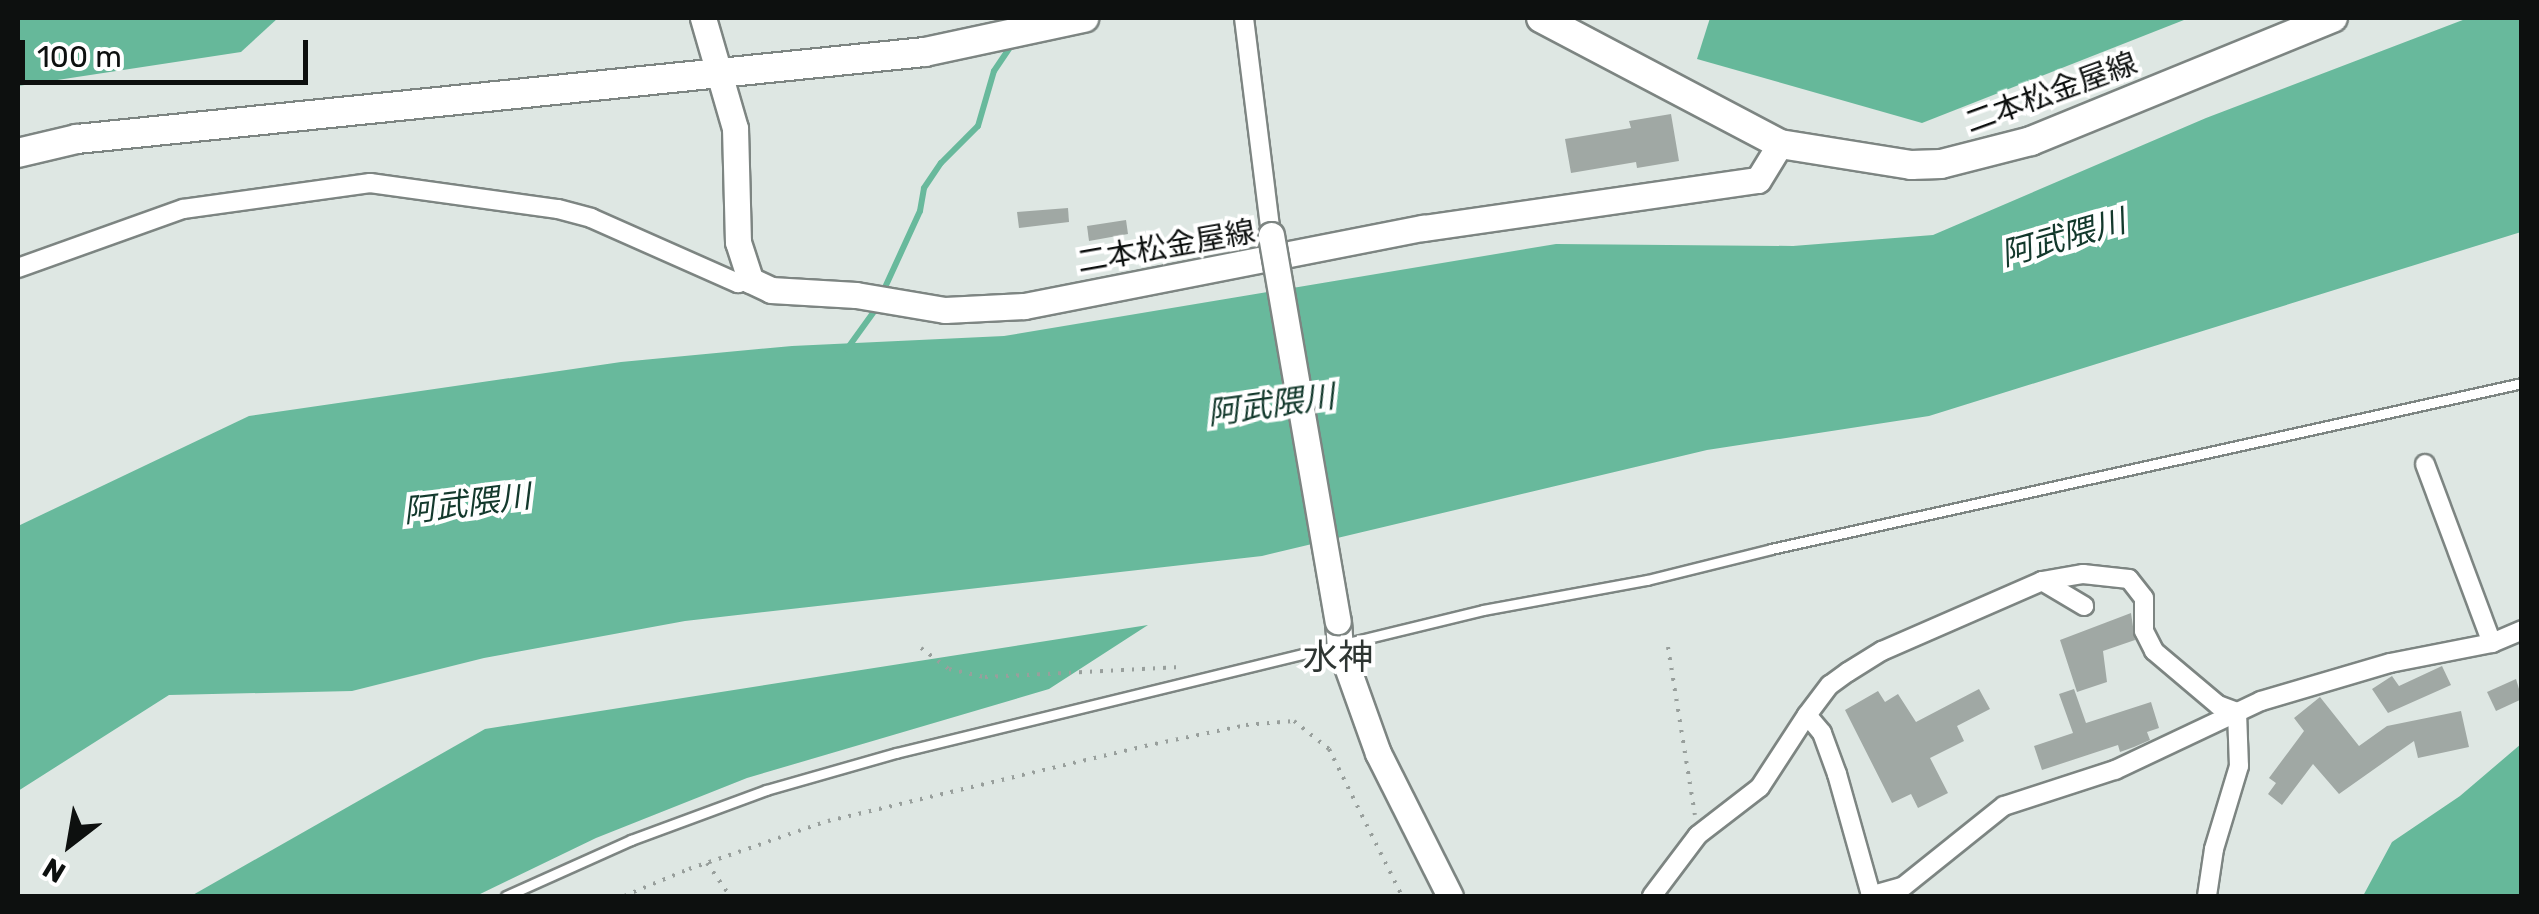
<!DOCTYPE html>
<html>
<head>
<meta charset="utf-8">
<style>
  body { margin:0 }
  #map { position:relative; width:2539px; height:914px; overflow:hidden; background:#dee7e3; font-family:Rubik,"Noto Sans JP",sans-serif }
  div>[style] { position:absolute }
  .forest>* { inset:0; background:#66b89a }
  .water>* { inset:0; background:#68b99c }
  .stream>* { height:6px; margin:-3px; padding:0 3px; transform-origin:3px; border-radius:3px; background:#68b99c }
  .building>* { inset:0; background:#a0a8a4 }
  .path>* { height:4px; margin-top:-2px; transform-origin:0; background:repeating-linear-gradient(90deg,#989f9c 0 2.5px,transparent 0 10.5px) }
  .roads { filter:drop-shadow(2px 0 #7d8582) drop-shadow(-2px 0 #7d8582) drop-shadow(0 2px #7d8582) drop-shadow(0 -2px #7d8582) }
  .lane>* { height:9px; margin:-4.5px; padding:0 4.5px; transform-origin:4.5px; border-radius:4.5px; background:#fff }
  .street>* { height:18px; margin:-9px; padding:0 9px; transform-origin:9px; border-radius:9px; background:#fff }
  .secondary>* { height:25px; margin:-12.5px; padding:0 12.5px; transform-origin:12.5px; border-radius:12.5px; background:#fff }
  .primary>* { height:28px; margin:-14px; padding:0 14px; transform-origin:14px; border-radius:14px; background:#fff }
  .bridges { filter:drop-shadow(2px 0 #7d8582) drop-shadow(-2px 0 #7d8582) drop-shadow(0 2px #7d8582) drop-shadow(0 -2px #7d8582) }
  .secondary-bridge>* { height:25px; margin:-12.5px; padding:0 12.5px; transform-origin:12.5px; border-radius:12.5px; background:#fff }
  span { translate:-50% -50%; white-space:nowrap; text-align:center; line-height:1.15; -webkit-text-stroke:8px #fff; paint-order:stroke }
  .street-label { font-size:30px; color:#0d100f }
  .water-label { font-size:32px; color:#13392c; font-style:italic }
  .quarter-label { font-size:35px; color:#2e3532 }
  .frame { position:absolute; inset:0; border:20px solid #0d100f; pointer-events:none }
  .north { position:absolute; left:20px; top:794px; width:100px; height:100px; -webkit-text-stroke:8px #fff; paint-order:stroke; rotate:211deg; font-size:28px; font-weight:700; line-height:40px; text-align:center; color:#0d100f }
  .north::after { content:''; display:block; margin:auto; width:35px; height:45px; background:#0d100f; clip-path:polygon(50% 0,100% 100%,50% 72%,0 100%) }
  .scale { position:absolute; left:20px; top:40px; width:288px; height:45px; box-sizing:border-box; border:5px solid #0d100f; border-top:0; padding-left:12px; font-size:30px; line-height:35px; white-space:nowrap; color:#0d100f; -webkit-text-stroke:8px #fff; paint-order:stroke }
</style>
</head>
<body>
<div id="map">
  <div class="forest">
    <div style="clip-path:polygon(18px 18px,278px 18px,241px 52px,18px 86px)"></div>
    <div style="clip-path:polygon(1710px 18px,2189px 18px,1922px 123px,1697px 59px)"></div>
    <div style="clip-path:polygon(1148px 625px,1049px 689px,747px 778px,596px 838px,476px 896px,191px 896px,485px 729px)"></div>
    <div style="clip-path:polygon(2521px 744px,2521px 896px,2363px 896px,2392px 842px,2460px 796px)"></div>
  </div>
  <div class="water">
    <div style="clip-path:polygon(2468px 18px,2521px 18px,2521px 232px,1929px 416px,1707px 450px,1262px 556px,685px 621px,484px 658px,352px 691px,169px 695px,18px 791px,18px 526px,249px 416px,621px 362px,792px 346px,1004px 336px,1556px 244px,1793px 246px,1933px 235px,2206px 118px)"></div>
  </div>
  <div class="stream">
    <div style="left:882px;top:294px;width:91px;rotate:-65.4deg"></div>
    <div style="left:920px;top:211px;width:23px;rotate:-80deg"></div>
    <div style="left:924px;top:188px;width:30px;rotate:-56deg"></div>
    <div style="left:941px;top:163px;width:52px;rotate:-45deg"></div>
    <div style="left:978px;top:126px;width:57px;rotate:-73.8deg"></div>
    <div style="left:994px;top:71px;width:32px;rotate:-56deg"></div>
    <div style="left:847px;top:349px;width:53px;rotate:-54.2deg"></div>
  </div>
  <div class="building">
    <div style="clip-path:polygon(1671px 114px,1679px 161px,1637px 168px,1636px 162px,1571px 173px,1565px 139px,1631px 128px,1629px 121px)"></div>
    <div style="clip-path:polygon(1068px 208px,1069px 222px,1019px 228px,1017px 212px)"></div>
    <div style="clip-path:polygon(1126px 220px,1128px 234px,1089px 241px,1087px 226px)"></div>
    <div style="clip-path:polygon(2131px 613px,2135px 640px,2103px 651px,2107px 682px,2077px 692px,2060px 640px)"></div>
    <div style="clip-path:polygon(2442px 666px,2451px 685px,2388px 713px,2372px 689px,2392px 676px,2399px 686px)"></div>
    <div style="clip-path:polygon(2516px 679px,2522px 699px,2496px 711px,2487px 692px)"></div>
    <div style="clip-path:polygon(1979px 689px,1990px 709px,1957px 726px,1964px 741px,1930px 758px,1948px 793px,1918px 808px,1911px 794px,1892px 803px,1845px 710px,1878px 691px,1885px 702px,1898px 694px,1916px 722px)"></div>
    <div style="clip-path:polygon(2074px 689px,2086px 723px,2151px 702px,2159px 728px,2147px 732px,2150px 740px,2134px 747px,2120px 752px,2118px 745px,2042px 770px,2034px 746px,2073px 733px,2059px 694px)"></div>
    <div style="clip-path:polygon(2320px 697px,2359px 746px,2387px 726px,2461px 711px,2469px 747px,2418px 758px,2414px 741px,2339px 794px,2313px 764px,2282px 805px,2268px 794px,2276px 783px,2269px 778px,2304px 731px,2294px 718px)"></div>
  </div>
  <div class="path">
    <div style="left:1668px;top:647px;width:170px;rotate:80.9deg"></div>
    <div style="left:921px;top:648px;width:35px;rotate:37deg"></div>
    <div style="left:949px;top:669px;width:37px;rotate:13deg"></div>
    <div style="left:985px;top:677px;width:196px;rotate:-2.9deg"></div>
    <div style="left:707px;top:863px;width:40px;rotate:55.1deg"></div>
    <div style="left:624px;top:896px;width:70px;rotate:-22.6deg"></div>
    <div style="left:689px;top:869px;width:147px;rotate:-19.1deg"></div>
    <div style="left:828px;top:821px;width:326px;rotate:-13.3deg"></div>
    <div style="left:1145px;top:746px;width:103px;rotate:-11.7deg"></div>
    <div style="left:1246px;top:725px;width:48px;rotate:-4.8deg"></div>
    <div style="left:1294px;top:721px;width:45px;rotate:38.7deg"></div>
    <div style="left:1329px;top:749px;width:164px;rotate:63.6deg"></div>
  </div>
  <div class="roads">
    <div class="lane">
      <div style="left:506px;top:896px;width:137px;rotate:-24.1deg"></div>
      <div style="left:631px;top:840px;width:144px;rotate:-20.3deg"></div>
      <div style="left:766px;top:790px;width:135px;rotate:-15.9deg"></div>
      <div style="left:896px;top:753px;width:604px;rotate:-13.69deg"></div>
      <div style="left:1483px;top:610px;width:167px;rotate:-10.4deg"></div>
      <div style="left:1647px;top:580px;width:128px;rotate:-14deg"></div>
      <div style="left:1771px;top:549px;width:769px;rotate:-12.46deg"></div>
    </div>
    <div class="street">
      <div style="left:1244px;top:18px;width:219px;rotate:82.9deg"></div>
      <div style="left:18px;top:268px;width:175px;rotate:-19.7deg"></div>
      <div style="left:183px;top:209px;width:189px;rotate:-7.9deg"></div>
      <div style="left:370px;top:183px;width:190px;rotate:7.9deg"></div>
      <div style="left:558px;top:209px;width:34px;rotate:15deg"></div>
      <div style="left:591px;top:218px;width:161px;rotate:23.9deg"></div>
      <div style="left:738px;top:283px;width:12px;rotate:-14deg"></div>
      <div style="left:2425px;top:464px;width:191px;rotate:69.5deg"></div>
      <div style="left:2042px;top:581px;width:42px;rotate:-9.7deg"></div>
      <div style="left:2083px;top:574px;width:46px;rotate:6.2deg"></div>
      <div style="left:2129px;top:579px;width:24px;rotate:52deg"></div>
      <div style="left:2144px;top:598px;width:33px;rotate:90deg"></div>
      <div style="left:2144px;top:631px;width:22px;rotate:63deg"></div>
      <div style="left:2154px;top:651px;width:84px;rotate:40.2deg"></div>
      <div style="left:2218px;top:705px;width:20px;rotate:20deg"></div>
      <div style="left:2237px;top:712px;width:54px;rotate:87.9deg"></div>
      <div style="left:2239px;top:766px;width:87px;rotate:106.8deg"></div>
      <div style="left:2214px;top:849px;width:48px;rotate:98.5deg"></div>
      <div style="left:1807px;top:715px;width:23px;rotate:50deg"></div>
      <div style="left:1822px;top:733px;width:44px;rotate:69.9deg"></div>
      <div style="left:1837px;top:774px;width:126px;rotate:74.3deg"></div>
      <div style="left:1652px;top:896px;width:76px;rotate:-53deg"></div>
      <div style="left:1698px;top:835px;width:78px;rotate:-37.7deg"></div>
      <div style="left:1760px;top:787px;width:86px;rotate:-56.9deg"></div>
      <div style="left:1807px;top:715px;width:38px;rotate:-53deg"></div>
      <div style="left:1830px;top:685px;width:22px;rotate:-36deg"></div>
      <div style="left:1848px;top:672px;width:40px;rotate:-32deg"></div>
      <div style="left:1882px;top:651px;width:175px;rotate:-23.6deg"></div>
      <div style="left:2042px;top:581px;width:49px;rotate:30.8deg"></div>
      <div style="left:1870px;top:896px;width:35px;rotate:-16deg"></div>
      <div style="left:1904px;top:886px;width:128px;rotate:-38.7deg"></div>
      <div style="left:2004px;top:806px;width:117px;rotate:-18deg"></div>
      <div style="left:2115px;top:770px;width:161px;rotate:-25.3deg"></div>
      <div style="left:2261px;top:701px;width:134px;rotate:-16.4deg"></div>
      <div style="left:2390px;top:663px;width:104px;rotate:-11.1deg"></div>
      <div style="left:2492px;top:643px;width:33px;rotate:-23deg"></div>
    </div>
    <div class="secondary">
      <div style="left:703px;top:18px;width:115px;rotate:73.8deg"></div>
      <div style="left:735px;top:128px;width:114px;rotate:88.5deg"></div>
      <div style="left:738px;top:242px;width:40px;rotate:72deg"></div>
      <div style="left:750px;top:280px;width:23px;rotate:25deg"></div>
      <div style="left:771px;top:290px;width:85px;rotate:3.4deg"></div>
      <div style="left:856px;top:295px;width:90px;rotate:9.6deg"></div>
      <div style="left:945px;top:310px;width:79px;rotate:-2.9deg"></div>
      <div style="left:1024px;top:306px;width:407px;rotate:-11.1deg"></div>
      <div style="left:1423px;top:228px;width:338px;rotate:-8.2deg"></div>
      <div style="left:1758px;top:180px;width:42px;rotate:-58.6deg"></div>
      <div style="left:1338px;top:621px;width:26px;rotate:86deg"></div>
      <div style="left:1340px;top:647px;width:113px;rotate:70.3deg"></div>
      <div style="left:1378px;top:753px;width:160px;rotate:63.3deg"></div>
    </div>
    <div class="primary">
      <div style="left:1541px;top:18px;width:270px;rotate:27.8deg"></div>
      <div style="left:1780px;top:144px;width:133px;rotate:9.1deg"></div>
      <div style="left:1911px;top:165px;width:30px;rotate:-2deg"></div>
      <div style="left:1941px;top:164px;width:93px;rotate:-14.3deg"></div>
      <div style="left:2031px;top:141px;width:326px;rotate:-22.2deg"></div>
      <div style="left:18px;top:153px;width:61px;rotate:-13.3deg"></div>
      <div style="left:77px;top:139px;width:852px;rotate:-5.86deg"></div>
      <div style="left:925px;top:52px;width:163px;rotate:-12.1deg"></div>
    </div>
  </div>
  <div class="bridges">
    <div class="secondary-bridge">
      <div style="left:1271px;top:235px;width:392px;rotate:80.2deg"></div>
    </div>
  </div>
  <div class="street-label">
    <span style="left:2051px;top:93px;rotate:-20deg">二本松金屋線</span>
    <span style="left:1166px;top:247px;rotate:-10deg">二本松金屋線</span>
  </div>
  <div class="water-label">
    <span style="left:2063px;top:238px;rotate:-16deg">阿武隈川</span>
    <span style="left:1271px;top:405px;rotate:-8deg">阿武隈川</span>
    <span style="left:467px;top:504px;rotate:-7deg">阿武隈川</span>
  </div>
  <div class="quarter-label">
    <span style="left:1338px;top:657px">水神</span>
  </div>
  <div class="frame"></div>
  <div class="north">N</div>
  <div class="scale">100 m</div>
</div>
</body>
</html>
